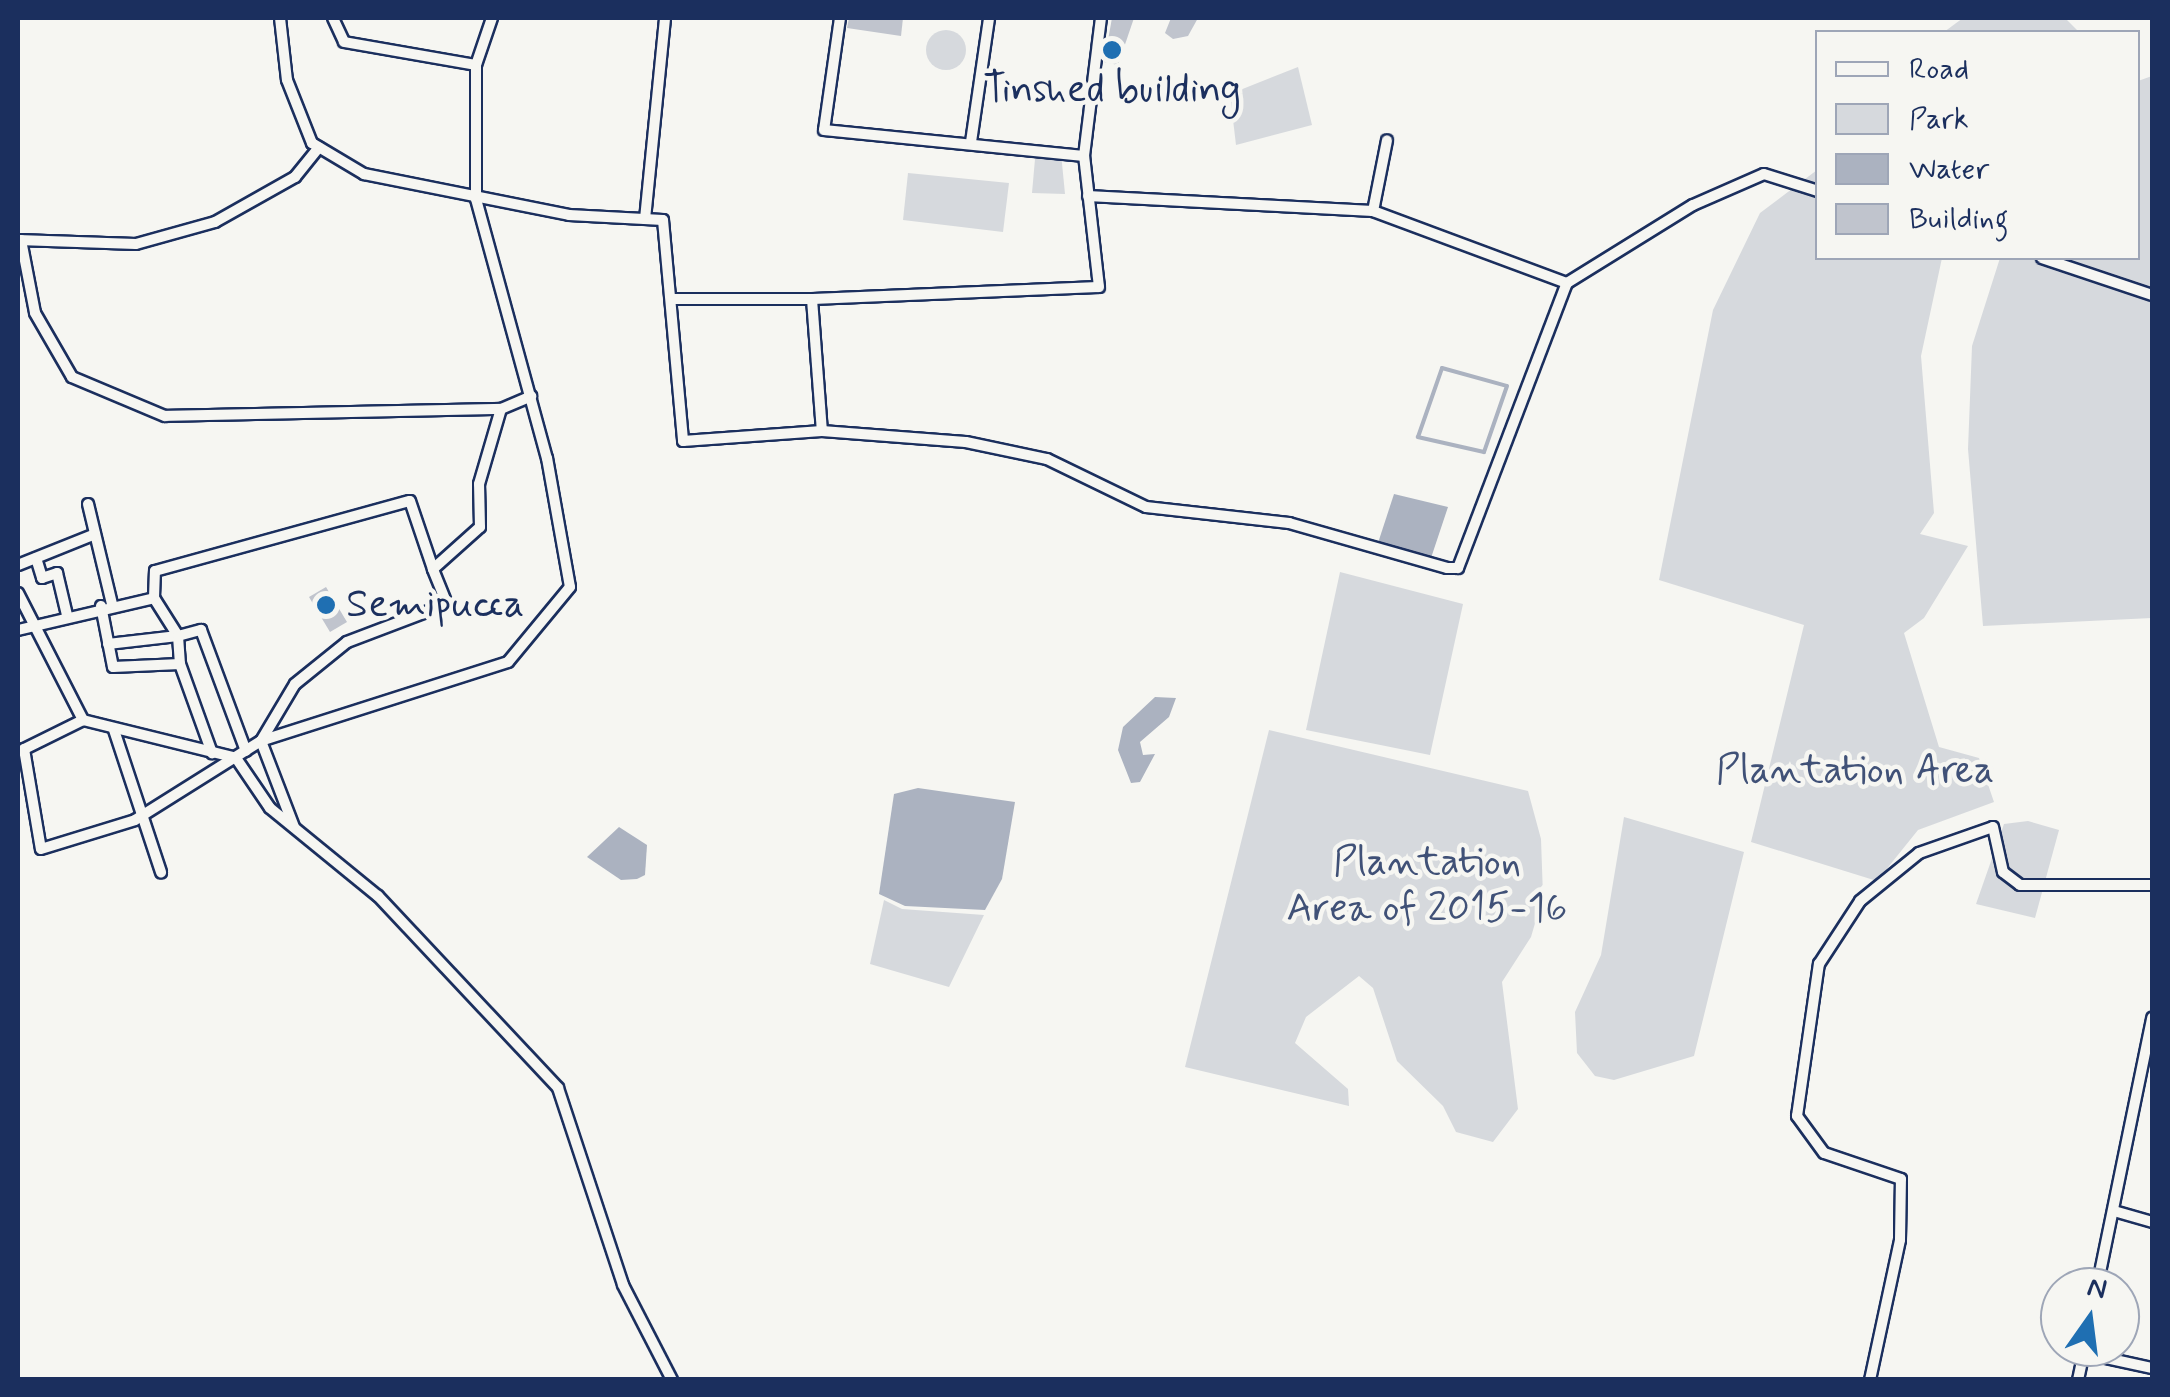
<!DOCTYPE html>
<html>
<head>
<meta charset="utf-8">
<style>
  body { margin:0 }
  #map { position:relative; width:2170px; height:1397px; overflow:hidden; background:#f6f6f2; font-family:Mynerve,sans-serif }
  div>[style] { position:absolute }
  .green>* { inset:0; background:#d6d9dd }
  .round { border-radius:50% }
  .water>* { inset:0; background:#abb2c0 }
  .stream>* { height:4px; margin:-2px; padding:0 2px; transform-origin:2px; border-radius:2px; background:#abb2c0 }
  .building>* { inset:0; background:#c0c4cd }
  .roads { filter:drop-shadow(2px 0 #1b2f5e) drop-shadow(-2px 0 #1b2f5e) drop-shadow(0 2px #1b2f5e) drop-shadow(0 -2px #1b2f5e) }
  .street>* { height:10px; margin:-5px; padding:0 5px; transform-origin:5px; border-radius:5px; background:#f6f6f2 }
  .dots>* { width:28px; height:28px; translate:-50% -50%; box-sizing:border-box; border:5px solid #f6f6f2; border-radius:50% }
  span { translate:-50% -50%; white-space:nowrap; text-align:center; line-height:1.15; -webkit-text-stroke:9px #f6f6f2; paint-order:stroke }
  .poi-label { font-size:40px; color:#1b2f5e }
  .left { translate:0 -50%; text-align:left }
  .park-label { font-size:40px; color:#405177 }
  .frame { position:absolute; inset:0; border:20px solid #1b2f5e; pointer-events:none }
  .legend { position:absolute; left:1815px; top:30px; width:325px; height:230px; box-sizing:border-box; background:#f6f6f2; border:2px solid #9ea6b7; margin:0; padding:12px 18px; list-style:none; font-size:30px; color:#1b2f5e }
  .legend li { display:flex; align-items:center; gap:20px; height:50px }
  .legend b { width:50px; border:2px solid #9ea6b7 }
  .north { position:absolute; left:2040px; top:1267px; width:100px; height:100px; box-sizing:border-box; background:#f6f6f2; border:2px solid #9ea6b7; border-radius:50%; rotate:14deg; font-size:28px; font-weight:700; line-height:40px; text-align:center; color:#1b2f5e }
  .north::after { content:''; display:block; margin:auto; width:35px; height:45px; background:#1f6fb2; clip-path:polygon(50% 0,100% 100%,50% 72%,0 100%) }
</style>
</head>
<body>
<div id="map">
  <div class="green">
    <div style="clip-path:polygon(1963px 18px,2065px 18px,2079px 32px,1944px 32px)"></div>
    <div class="round" style="left:926px;top:30px;width:40px;height:40px"></div>
    <div style="clip-path:polygon(1298px 67px,1312px 125px,1236px 145px,1230px 94px)"></div>
    <div style="clip-path:polygon(2152px 76px,2152px 618px,1983px 626px,1968px 449px,1972px 346px,2000px 258px,2138px 258px,2138px 81px)"></div>
    <div style="clip-path:polygon(1061px 153px,1065px 194px,1032px 193px,1035px 159px)"></div>
    <div style="clip-path:polygon(1817px 170px,1818px 258px,1942px 258px,1921px 356px,1934px 513px,1920px 534px,1968px 546px,1924px 618px,1904px 633px,1939px 747px,1979px 758px,1994px 802px,1918px 830px,1877px 881px,1751px 842px,1804px 625px,1659px 580px,1713px 310px,1760px 213px)"></div>
    <div style="clip-path:polygon(908px 173px,1009px 183px,1003px 232px,903px 220px)"></div>
    <div style="clip-path:polygon(1340px 572px,1463px 604px,1430px 755px,1306px 730px)"></div>
    <div style="clip-path:polygon(1269px 730px,1528px 791px,1541px 839px,1543px 896px,1531px 937px,1502px 982px,1518px 1109px,1493px 1142px,1456px 1132px,1443px 1106px,1397px 1061px,1373px 988px,1359px 976px,1306px 1017px,1295px 1043px,1348px 1089px,1349px 1106px,1185px 1067px)"></div>
    <div style="clip-path:polygon(1624px 817px,1744px 852px,1694px 1056px,1614px 1080px,1595px 1076px,1577px 1053px,1575px 1012px,1601px 955px)"></div>
    <div style="clip-path:polygon(2028px 821px,2059px 830px,2035px 918px,1976px 904px,2004px 824px)"></div>
    <div style="clip-path:polygon(884px 900px,902px 909px,984px 915px,949px 987px,870px 964px)"></div>
  </div>
  <div class="water">
    <div style="clip-path:polygon(1394px 494px,1448px 507px,1430px 561px,1378px 543px)"></div>
    <div style="clip-path:polygon(1155px 697px,1176px 698px,1169px 717px,1140px 742px,1143px 755px,1155px 754px,1140px 782px,1131px 783px,1118px 750px,1123px 727px)"></div>
    <div style="clip-path:polygon(918px 788px,1015px 802px,1002px 879px,985px 910px,905px 906px,879px 894px,894px 794px)"></div>
    <div style="clip-path:polygon(619px 827px,647px 845px,645px 875px,637px 879px,621px 880px,587px 857px)"></div>
  </div>
  <div class="stream">
    <div style="left:1442px;top:368px;width:67px;rotate:15.5deg"></div>
    <div style="left:1507px;top:386px;width:70px;rotate:109.2deg"></div>
    <div style="left:1484px;top:452px;width:68px;rotate:-167.2deg"></div>
    <div style="left:1418px;top:437px;width:73px;rotate:-70.8deg"></div>
  </div>
  <div class="building">
    <div style="clip-path:polygon(849px 18px,903px 18px,901px 36px,847px 28px)"></div>
    <div style="clip-path:polygon(1112px 18px,1134px 18px,1118px 65px,1104px 62px)"></div>
    <div style="clip-path:polygon(1171px 18px,1198px 18px,1188px 36px,1173px 39px,1165px 33px)"></div>
    <div style="clip-path:polygon(326px 587px,347px 622px,330px 632px,309px 597px)"></div>
  </div>
  <div class="roads">
    <div class="street">
      <div style="left:280px;top:18px;width:62px;rotate:83.6deg"></div>
      <div style="left:287px;top:80px;width:68px;rotate:68.4deg"></div>
      <div style="left:312px;top:143px;width:61px;rotate:30.8deg"></div>
      <div style="left:364px;top:174px;width:209px;rotate:11.3deg"></div>
      <div style="left:569px;top:215px;width:94px;rotate:3deg"></div>
      <div style="left:663px;top:220px;width:222px;rotate:84.8deg"></div>
      <div style="left:683px;top:441px;width:139px;rotate:-4.1deg"></div>
      <div style="left:822px;top:431px;width:144px;rotate:4.4deg"></div>
      <div style="left:966px;top:442px;width:83px;rotate:11.9deg"></div>
      <div style="left:1047px;top:459px;width:110px;rotate:25.9deg"></div>
      <div style="left:1146px;top:507px;width:144px;rotate:6.4deg"></div>
      <div style="left:1289px;top:523px;width:164px;rotate:15.9deg"></div>
      <div style="left:1447px;top:568px;width:11px"></div>
      <div style="left:1458px;top:568px;width:305px;rotate:-69.1deg"></div>
      <div style="left:1567px;top:283px;width:148px;rotate:-31.8deg"></div>
      <div style="left:1693px;top:205px;width:77px;rotate:-23.6deg"></div>
      <div style="left:1764px;top:174px;width:57px;rotate:17.5deg"></div>
      <div style="left:333px;top:18px;width:26px;rotate:65deg"></div>
      <div style="left:344px;top:42px;width:134px;rotate:9.9deg"></div>
      <div style="left:476px;top:65px;width:134px;rotate:90deg"></div>
      <div style="left:476px;top:199px;width:269px;rotate:74.7deg"></div>
      <div style="left:547px;top:458px;width:131px;rotate:79.9deg"></div>
      <div style="left:570px;top:587px;width:97px;rotate:129.6deg"></div>
      <div style="left:508px;top:662px;width:259px;rotate:162.3deg"></div>
      <div style="left:261px;top:741px;width:66px;rotate:-59.2deg"></div>
      <div style="left:295px;top:684px;width:67px;rotate:-38.9deg"></div>
      <div style="left:347px;top:642px;width:107px;rotate:-20.8deg"></div>
      <div style="left:447px;top:604px;width:38px;rotate:-112deg"></div>
      <div style="left:840px;top:18px;width:113px;rotate:98.1deg"></div>
      <div style="left:824px;top:130px;width:261px;rotate:5.7deg"></div>
      <div style="left:1084px;top:156px;width:139px;rotate:-83deg"></div>
      <div style="left:476px;top:65px;width:50px;rotate:-71.2deg"></div>
      <div style="left:971px;top:142px;width:125px;rotate:-81.7deg"></div>
      <div style="left:1088px;top:196px;width:285px;rotate:3deg"></div>
      <div style="left:1373px;top:211px;width:72px;rotate:-78.8deg"></div>
      <div style="left:1373px;top:211px;width:207px;rotate:20.4deg"></div>
      <div style="left:645px;top:219px;width:202px;rotate:-84.3deg"></div>
      <div style="left:18px;top:240px;width:118px;rotate:1.9deg"></div>
      <div style="left:136px;top:244px;width:82px;rotate:-15.6deg"></div>
      <div style="left:215px;top:222px;width:92px;rotate:-29.4deg"></div>
      <div style="left:295px;top:177px;width:38px;rotate:-51deg"></div>
      <div style="left:21px;top:240px;width:74px;rotate:79.1deg"></div>
      <div style="left:35px;top:313px;width:74px;rotate:60deg"></div>
      <div style="left:72px;top:377px;width:101px;rotate:22.8deg"></div>
      <div style="left:165px;top:416px;width:336px;rotate:-1.2deg"></div>
      <div style="left:2042px;top:258px;width:116px;rotate:18.6deg"></div>
      <div style="left:671px;top:299px;width:141px"></div>
      <div style="left:812px;top:299px;width:132px;rotate:85.7deg"></div>
      <div style="left:812px;top:299px;width:287px;rotate:-2.4deg"></div>
      <div style="left:1099px;top:287px;width:132px;rotate:-96.5deg"></div>
      <div style="left:88px;top:504px;width:103px;rotate:76.5deg"></div>
      <div style="left:36px;top:558px;width:21px;rotate:73deg"></div>
      <div style="left:42px;top:578px;width:16px;rotate:-18deg"></div>
      <div style="left:57px;top:573px;width:43px;rotate:76.6deg"></div>
      <div style="left:18px;top:565px;width:83px;rotate:-21.9deg"></div>
      <div style="left:18px;top:593px;width:143px;rotate:62.9deg"></div>
      <div style="left:83px;top:720px;width:158px;rotate:13.9deg"></div>
      <div style="left:236px;top:758px;width:60px;rotate:55.8deg"></div>
      <div style="left:270px;top:808px;width:139px;rotate:39.2deg"></div>
      <div style="left:378px;top:896px;width:263px;rotate:46.8deg"></div>
      <div style="left:558px;top:1088px;width:207px;rotate:71.7deg"></div>
      <div style="left:623px;top:1285px;width:107px;rotate:62.7deg"></div>
      <div style="left:154px;top:598px;width:45px;rotate:57.7deg"></div>
      <div style="left:178px;top:636px;width:24px;rotate:-15deg"></div>
      <div style="left:201px;top:630px;width:129px;rotate:69.6deg"></div>
      <div style="left:101px;top:606px;width:62px;rotate:78.9deg"></div>
      <div style="left:113px;top:667px;width:67px;rotate:-2.6deg"></div>
      <div style="left:180px;top:664px;width:95px;rotate:70.2deg"></div>
      <div style="left:18px;top:630px;width:140px;rotate:-13.2deg"></div>
      <div style="left:154px;top:598px;width:27px;rotate:-88deg"></div>
      <div style="left:155px;top:571px;width:264px;rotate:-15.4deg"></div>
      <div style="left:410px;top:501px;width:72px;rotate:71.3deg"></div>
      <div style="left:433px;top:569px;width:63px;rotate:-41.8deg"></div>
      <div style="left:480px;top:527px;width:43px;rotate:-91.3deg"></div>
      <div style="left:479px;top:484px;width:78px;rotate:-73.7deg"></div>
      <div style="left:501px;top:409px;width:33px;rotate:-23deg"></div>
      <div style="left:108px;top:644px;width:70px;rotate:-6.5deg"></div>
      <div style="left:178px;top:636px;width:28px;rotate:86deg"></div>
      <div style="left:83px;top:720px;width:66px;rotate:153.8deg"></div>
      <div style="left:24px;top:749px;width:101px;rotate:80.4deg"></div>
      <div style="left:41px;top:849px;width:98px;rotate:-17.1deg"></div>
      <div style="left:135px;top:820px;width:149px;rotate:-32.1deg"></div>
      <div style="left:261px;top:741px;width:92px;rotate:69deg"></div>
      <div style="left:114px;top:730px;width:150px;rotate:71.7deg"></div>
      <div style="left:2114px;top:1211px;width:40px;rotate:16deg"></div>
      <div style="left:2097px;top:1287px;width:275px;rotate:-78.4deg"></div>
      <div style="left:2083px;top:1353px;width:71px;rotate:12.3deg"></div>
      <div style="left:1870px;top:1380px;width:143px;rotate:-77.9deg"></div>
      <div style="left:1900px;top:1240px;width:61px;rotate:-89.1deg"></div>
      <div style="left:1901px;top:1179px;width:81px;rotate:-161.3deg"></div>
      <div style="left:1824px;top:1153px;width:46px;rotate:-126.1deg"></div>
      <div style="left:1797px;top:1116px;width:154px;rotate:-81.8deg"></div>
      <div style="left:1819px;top:964px;width:75px;rotate:-56.9deg"></div>
      <div style="left:1860px;top:901px;width:76px;rotate:-39.1deg"></div>
      <div style="left:1919px;top:853px;width:78px;rotate:-19.4deg"></div>
      <div style="left:1993px;top:827px;width:46px;rotate:77.5deg"></div>
      <div style="left:2003px;top:872px;width:21px;rotate:37deg"></div>
      <div style="left:2020px;top:885px;width:132px"></div>
      <div style="left:2078px;top:1380px;width:30px;rotate:-78deg"></div>
    </div>
  </div>
  <div class="dots">
    <div style="left:1112px;top:50px;background:#1f6fb2"></div>
    <div style="left:326px;top:605px;background:#1f6fb2"></div>
  </div>
  <div class="poi-label">
    <span style="left:1112px;top:90px">Tinshed building</span>
    <span class="left" style="left:346px;top:605px">Semipucca</span>
  </div>
  <div class="park-label">
    <span style="left:1855px;top:771px">Plantation Area</span>
    <span style="left:1427px;top:886px">Plantation<br>Area of 2015-16</span>
  </div>
  <div class="frame"></div>
  <ul class="legend">
  <li><b style="height:12px;background:#f6f6f2"></b>Road</li>
  <li><b style="height:28px;background:#d6d9dd"></b>Park</li>
  <li><b style="height:28px;background:#abb2c0"></b>Water</li>
  <li><b style="height:28px;background:#c0c4cd"></b>Building</li>
  </ul>
  <div class="north">N</div>
</div>
</body>
</html>
